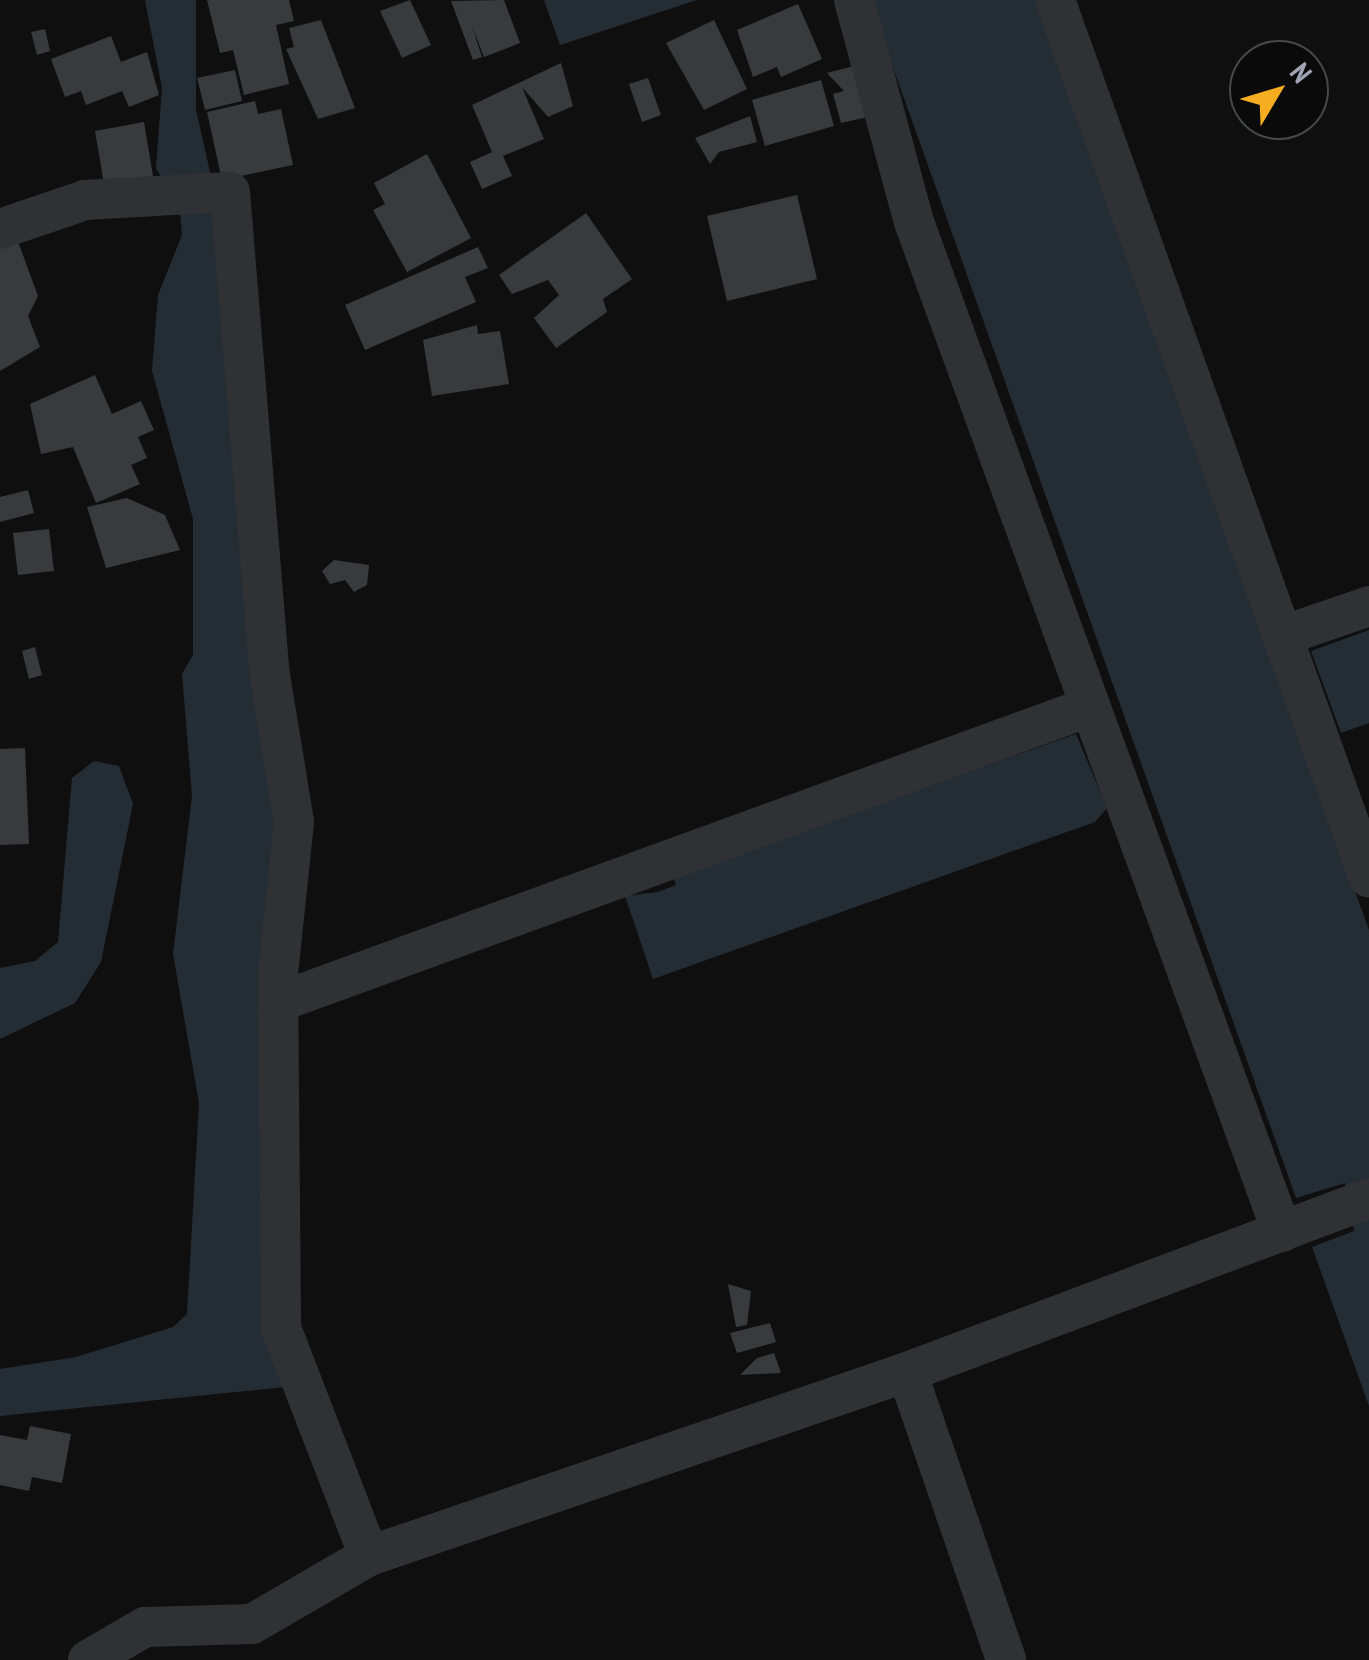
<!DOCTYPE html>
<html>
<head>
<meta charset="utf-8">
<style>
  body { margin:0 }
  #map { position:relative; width:1369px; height:1660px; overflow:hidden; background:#0f0f10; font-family:"PT Sans Narrow",sans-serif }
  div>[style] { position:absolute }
  .water>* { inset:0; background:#252d34 }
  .building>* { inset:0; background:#383a3e }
  .minor>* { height:40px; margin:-20px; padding:0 20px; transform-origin:20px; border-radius:20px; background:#303135 }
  span { translate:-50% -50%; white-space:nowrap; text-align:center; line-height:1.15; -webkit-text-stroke:9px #0a0a0b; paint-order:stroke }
  .north { position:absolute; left:1229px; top:40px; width:100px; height:100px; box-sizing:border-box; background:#0a0a0b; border:2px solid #46484e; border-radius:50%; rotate:52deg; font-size:28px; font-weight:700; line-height:40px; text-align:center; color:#9fa5b2 }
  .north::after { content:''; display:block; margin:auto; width:35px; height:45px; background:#f6ad21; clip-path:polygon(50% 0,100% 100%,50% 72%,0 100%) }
</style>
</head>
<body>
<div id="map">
  <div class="water">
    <div style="clip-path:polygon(145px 0,196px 0,196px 110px,212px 181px,277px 820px,286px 1387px,0 1416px,0 1369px,76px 1357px,173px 1327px,187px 1314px,199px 1103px,173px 954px,192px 796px,182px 674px,193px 655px,193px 519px,152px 371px,158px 295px,182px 235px,180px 210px,156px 168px,162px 88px)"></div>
    <div style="clip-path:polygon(544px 0,697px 0,560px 45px)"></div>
    <div style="clip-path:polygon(869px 0,1035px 0,1369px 930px,1369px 1406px,1312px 1247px,1354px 1231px,1345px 1183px,1296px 1198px)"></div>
    <div style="clip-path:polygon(1369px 630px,1369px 723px,1341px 733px,1311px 651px)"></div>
    <div style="clip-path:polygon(1076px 734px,1107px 808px,1095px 822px,653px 979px,625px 896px,658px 892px,676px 885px,673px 876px)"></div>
    <div style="clip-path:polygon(94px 761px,119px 766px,133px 804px,101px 962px,75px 1003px,0 1039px,0 968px,35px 961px,58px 942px,72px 778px)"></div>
  </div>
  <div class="building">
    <div style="clip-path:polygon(207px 0,289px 0,294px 21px,276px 25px,289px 84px,244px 95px,233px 50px,220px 53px)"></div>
    <div style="clip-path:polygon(410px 0,431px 45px,402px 58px,380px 11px)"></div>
    <div style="clip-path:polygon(504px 0,520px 43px,484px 57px,472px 26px,482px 57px,473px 60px,451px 1px)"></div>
    <div style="clip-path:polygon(798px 4px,822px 59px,781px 77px,777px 67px,753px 77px,737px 30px)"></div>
    <div style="clip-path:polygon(321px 20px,355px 108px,318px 119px,286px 49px,294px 47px,289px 28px)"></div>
    <div style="clip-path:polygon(714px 20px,747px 89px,704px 110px,666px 43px)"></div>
    <div style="clip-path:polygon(45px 29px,50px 51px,37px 55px,31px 32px)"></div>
    <div style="clip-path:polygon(111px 36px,121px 62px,147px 52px,159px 95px,129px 107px,122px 91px,86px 105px,81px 91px,65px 97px,51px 59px)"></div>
    <div style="clip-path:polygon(561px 63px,573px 106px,548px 117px,522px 87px,544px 139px,503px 156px,512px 176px,482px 189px,470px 162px,492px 152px,472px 105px)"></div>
    <div style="clip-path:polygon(854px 66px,868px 117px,841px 123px,833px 94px,844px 91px,827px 73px)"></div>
    <div style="clip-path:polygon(235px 70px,242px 101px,205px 110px,197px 78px)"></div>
    <div style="clip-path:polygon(648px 78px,661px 115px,642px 122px,629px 84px)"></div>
    <div style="clip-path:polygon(821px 80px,834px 126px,765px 146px,752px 100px)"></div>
    <div style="clip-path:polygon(255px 101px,258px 114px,281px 109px,293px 165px,222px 180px,207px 112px)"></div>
    <div style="clip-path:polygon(750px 116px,757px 142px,719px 152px,710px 164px,695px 138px)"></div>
    <div style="clip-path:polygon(144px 122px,154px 182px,105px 190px,95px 131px)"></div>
    <div style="clip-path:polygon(427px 154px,471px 238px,407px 272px,373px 210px,385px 204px,374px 183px)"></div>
    <div style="clip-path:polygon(797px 195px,817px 279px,727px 301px,707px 216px)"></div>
    <div style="clip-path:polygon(586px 213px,632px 279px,603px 299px,607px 312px,556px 348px,534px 318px,559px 295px,548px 280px,512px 294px,499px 275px)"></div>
    <div style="clip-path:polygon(16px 236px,38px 296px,28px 316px,40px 347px,0 371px,0 243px)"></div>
    <div style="clip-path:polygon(478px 247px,488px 268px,465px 277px,476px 302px,365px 350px,345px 305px)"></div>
    <div style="clip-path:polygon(477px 325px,478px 334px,500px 331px,509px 384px,432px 396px,423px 340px)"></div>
    <div style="clip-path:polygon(95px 375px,112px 414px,141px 401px,154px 430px,138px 437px,147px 458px,131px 465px,140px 484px,96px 503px,73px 447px,41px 454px,30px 404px)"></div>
    <div style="clip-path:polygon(28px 490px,34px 513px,0 522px,0 497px)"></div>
    <div style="clip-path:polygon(127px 498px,165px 515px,180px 550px,106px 568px,87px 507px)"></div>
    <div style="clip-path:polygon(49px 529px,54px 571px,18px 575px,13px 533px)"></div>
    <div style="clip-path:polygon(334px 560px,369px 565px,367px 585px,354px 592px,345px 580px,330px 584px,322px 571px)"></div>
    <div style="clip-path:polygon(35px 647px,42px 675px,29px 679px,22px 651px)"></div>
    <div style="clip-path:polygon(25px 748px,29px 844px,0 845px,0 749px)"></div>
    <div style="clip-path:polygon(728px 1284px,751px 1291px,747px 1325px,736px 1327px)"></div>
    <div style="clip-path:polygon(770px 1323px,776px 1342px,737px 1353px,730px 1333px)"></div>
    <div style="clip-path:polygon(774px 1353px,781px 1373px,740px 1375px,757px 1358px)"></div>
    <div style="clip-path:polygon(30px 1426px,71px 1434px,62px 1483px,32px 1477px,29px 1491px,0 1485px,0 1435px,27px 1440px)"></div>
  </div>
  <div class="minor">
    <div style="left:854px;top:0;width:230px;rotate:74.9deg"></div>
    <div style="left:914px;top:222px;width:1075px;rotate:69.98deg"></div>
    <div style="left:1055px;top:0;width:932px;rotate:70.32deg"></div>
    <div style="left:0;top:229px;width:90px;rotate:-18.8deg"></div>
    <div style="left:85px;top:200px;width:145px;rotate:-3.2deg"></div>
    <div style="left:230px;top:192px;width:479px;rotate:85.3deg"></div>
    <div style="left:269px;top:669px;width:155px;rotate:80.7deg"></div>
    <div style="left:294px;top:822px;width:153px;rotate:96deg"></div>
    <div style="left:278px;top:974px;width:354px;rotate:89.5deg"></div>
    <div style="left:281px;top:1328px;width:244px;rotate:68.9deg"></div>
    <div style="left:1282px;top:636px;width:92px;rotate:-19deg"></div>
    <div style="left:279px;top:1002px;width:862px;rotate:-20.01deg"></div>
    <div style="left:907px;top:1372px;width:305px;rotate:71deg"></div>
    <div style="left:88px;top:1660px;width:66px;rotate:-30.1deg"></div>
    <div style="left:145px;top:1627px;width:107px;rotate:-1.6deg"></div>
    <div style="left:252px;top:1624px;width:135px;rotate:-30.2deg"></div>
    <div style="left:369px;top:1556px;width:569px;rotate:-18.88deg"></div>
    <div style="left:907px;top:1372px;width:494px;rotate:-20.6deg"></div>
  </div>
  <div class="north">N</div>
</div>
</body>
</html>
